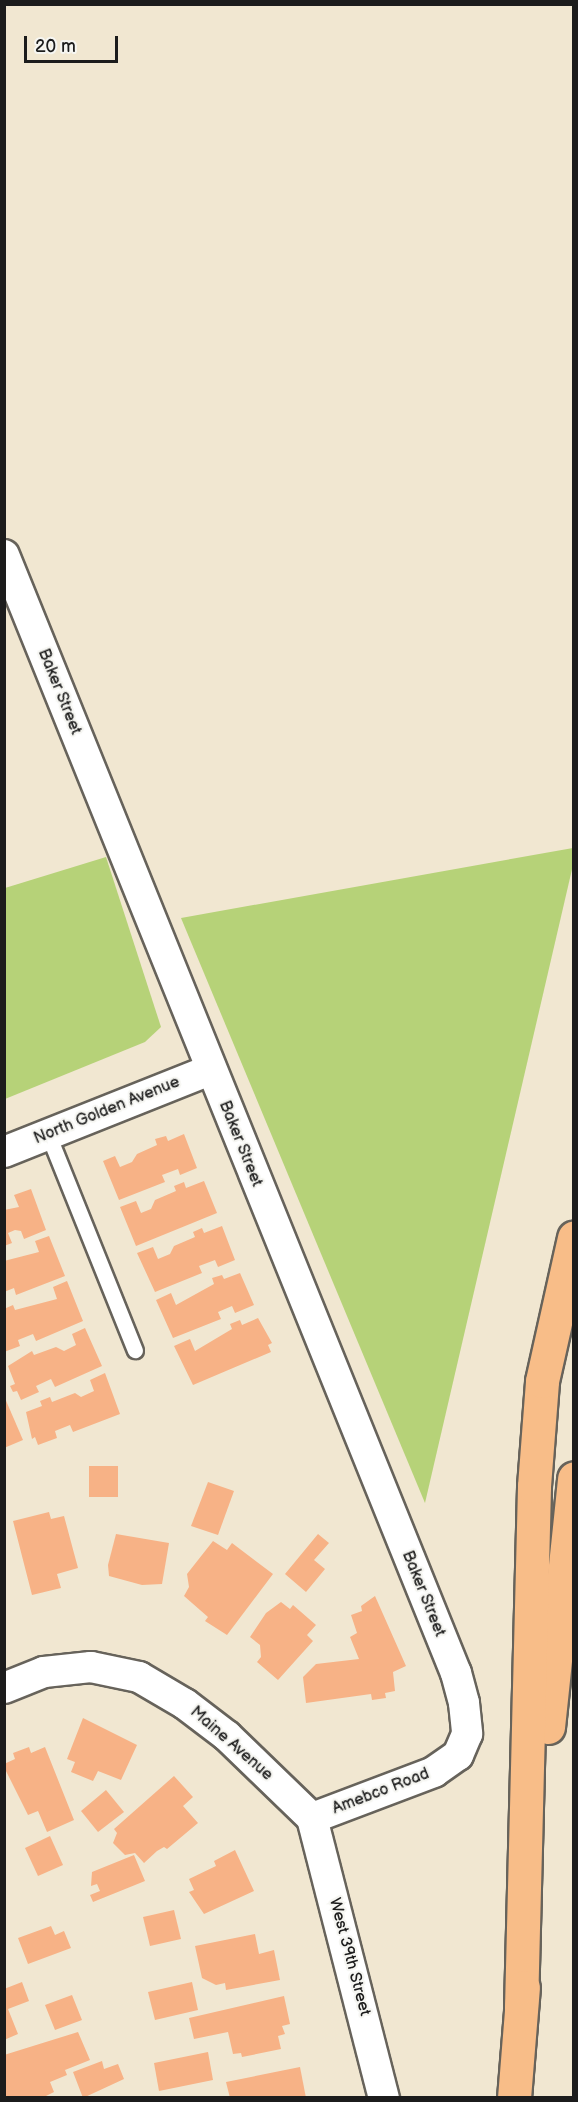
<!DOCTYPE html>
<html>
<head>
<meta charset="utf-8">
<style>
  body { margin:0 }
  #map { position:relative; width:578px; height:2102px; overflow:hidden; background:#f1e7d1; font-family:"Balsamiq Sans",sans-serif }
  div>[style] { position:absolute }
  .green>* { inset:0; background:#b6d278 }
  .building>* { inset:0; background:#f7b286 }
  .roads { filter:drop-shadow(2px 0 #67635b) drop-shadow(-2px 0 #67635b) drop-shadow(0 2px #67635b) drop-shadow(0 -2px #67635b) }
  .service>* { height:15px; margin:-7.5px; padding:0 7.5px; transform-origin:7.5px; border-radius:7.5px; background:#fff }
  .minor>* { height:30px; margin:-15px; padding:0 15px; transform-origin:15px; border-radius:15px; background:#fff }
  .motorway>* { height:33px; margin:-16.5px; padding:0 16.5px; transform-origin:16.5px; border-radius:16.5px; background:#f8bd88 }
  span { translate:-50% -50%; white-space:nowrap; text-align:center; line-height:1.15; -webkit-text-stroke:4.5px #f6f6f2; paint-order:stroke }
  .street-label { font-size:16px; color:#1c1c1c }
  .frame { position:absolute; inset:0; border:6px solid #1c1c1c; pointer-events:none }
  .scale { position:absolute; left:24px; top:36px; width:94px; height:27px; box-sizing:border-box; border:3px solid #1c1c1c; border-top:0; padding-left:8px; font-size:18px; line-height:21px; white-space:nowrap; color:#1c1c1c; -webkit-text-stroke:4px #f6f6f2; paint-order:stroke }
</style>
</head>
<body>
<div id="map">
  <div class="green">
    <div style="clip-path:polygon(573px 848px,573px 865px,425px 1503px,181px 918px)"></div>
    <div style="clip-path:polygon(106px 857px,161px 1027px,145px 1042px,5px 1099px,5px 888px)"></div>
  </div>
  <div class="building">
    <div style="clip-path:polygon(184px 1134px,197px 1168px,180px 1175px,178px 1169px,162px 1175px,165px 1182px,119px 1200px,103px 1161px,115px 1156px,120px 1167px,132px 1162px,137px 1154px,157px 1145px,155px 1139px,166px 1136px,168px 1141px)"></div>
    <div style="clip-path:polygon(204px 1181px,217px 1213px,136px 1246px,120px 1207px,136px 1201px,141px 1213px,151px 1209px,155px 1200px,176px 1191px,174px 1186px,184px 1182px,186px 1188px)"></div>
    <div style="clip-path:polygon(31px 1189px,46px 1230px,24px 1239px,21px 1231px,15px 1230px,8px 1233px,12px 1243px,4px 1246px,4px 1210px,19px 1207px,14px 1195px)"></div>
    <div style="clip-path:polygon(222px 1226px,235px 1260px,218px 1267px,215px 1260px,199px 1266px,202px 1273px,155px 1292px,137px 1253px,153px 1247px,158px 1259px,170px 1254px,174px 1246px,195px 1237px,193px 1232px,202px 1228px,204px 1233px)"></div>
    <div style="clip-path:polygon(49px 1236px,65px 1276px,16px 1295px,14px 1288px,4px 1292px,4px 1261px,39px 1252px,35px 1241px)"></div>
    <div style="clip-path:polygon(240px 1273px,254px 1305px,235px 1313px,232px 1306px,218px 1312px,221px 1319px,173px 1338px,156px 1300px,171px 1293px,176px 1305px,214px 1284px,212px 1278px,222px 1275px,224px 1279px)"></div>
    <div style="clip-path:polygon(67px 1281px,83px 1321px,36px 1341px,33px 1334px,18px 1340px,20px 1346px,4px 1352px,4px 1309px,13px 1305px,15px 1310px,57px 1299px,53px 1287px)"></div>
    <div style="clip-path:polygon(258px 1318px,272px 1343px,268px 1345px,271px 1352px,193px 1385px,174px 1346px,190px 1339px,195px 1351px,232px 1329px,230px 1324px,240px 1320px,242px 1325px)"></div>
    <div style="clip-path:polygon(85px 1328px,102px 1366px,55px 1387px,51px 1379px,36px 1386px,39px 1392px,21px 1400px,17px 1391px,13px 1392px,10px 1386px,15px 1384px,8px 1366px,32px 1351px,34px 1355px,56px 1347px,64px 1351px,76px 1345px,72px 1334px)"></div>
    <div style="clip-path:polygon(105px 1373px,120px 1414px,73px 1432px,70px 1425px,55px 1431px,57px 1438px,38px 1445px,35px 1437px,32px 1439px,26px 1412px,42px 1406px,40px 1401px,50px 1397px,52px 1402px,75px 1393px,81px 1397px,94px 1391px,90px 1380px)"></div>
    <div style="clip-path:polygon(4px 1396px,23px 1440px,4px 1448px)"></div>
    <div style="clip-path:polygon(89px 1466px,118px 1466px,118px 1497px,89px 1497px)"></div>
    <div style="clip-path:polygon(208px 1482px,234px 1491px,218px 1535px,191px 1526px)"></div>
    <div style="clip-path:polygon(49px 1512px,51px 1519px,64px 1516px,78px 1568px,57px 1574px,61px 1588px,32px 1595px,13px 1521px)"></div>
    <div style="clip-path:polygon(116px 1534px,169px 1543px,162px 1584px,142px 1585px,109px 1576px,108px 1565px)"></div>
    <div style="clip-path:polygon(318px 1534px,329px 1543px,314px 1560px,325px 1569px,306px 1592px,285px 1574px)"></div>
    <div style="clip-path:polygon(213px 1541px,227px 1550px,232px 1543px,273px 1574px,227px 1635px,205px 1621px,208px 1617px,184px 1596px,189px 1587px,187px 1574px)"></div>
    <div style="clip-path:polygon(375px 1596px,406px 1666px,393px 1672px,395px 1691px,385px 1693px,386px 1698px,372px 1700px,371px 1694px,306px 1703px,303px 1677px,316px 1664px,359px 1659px,350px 1637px,357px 1633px,351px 1615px,362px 1611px,361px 1606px)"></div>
    <div style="clip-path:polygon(281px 1602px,290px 1609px,293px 1605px,316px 1625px,307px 1635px,313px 1641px,278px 1680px,257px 1662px,261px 1657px,260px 1645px,250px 1637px,266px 1613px)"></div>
    <div style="clip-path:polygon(83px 1718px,137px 1745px,121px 1780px,98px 1771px,93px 1781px,71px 1772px,75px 1762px,67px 1759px)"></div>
    <div style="clip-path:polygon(29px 1747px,31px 1753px,45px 1747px,74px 1820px,47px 1832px,38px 1811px,28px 1815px,4px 1767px,4px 1764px,15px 1759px,13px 1753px)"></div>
    <div style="clip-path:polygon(174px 1776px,193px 1797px,183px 1806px,198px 1823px,167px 1849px,164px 1847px,157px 1851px,144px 1863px,135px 1853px,125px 1855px,113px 1843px,117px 1833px,114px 1829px)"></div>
    <div style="clip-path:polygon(106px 1790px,124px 1812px,98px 1832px,81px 1811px)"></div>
    <div style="clip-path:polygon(50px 1836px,63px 1865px,38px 1876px,25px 1848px)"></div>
    <div style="clip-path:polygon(235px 1850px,254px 1891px,204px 1914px,189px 1892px,194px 1890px,189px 1879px,216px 1866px,214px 1861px)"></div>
    <div style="clip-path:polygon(134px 1855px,145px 1881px,93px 1902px,90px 1895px,100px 1891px,97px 1884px,91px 1886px,92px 1872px)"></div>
    <div style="clip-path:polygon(174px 1910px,181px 1939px,150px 1946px,143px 1917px)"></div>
    <div style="clip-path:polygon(51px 1926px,55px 1935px,64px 1931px,71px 1948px,28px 1964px,18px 1938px)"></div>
    <div style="clip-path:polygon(255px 1934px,259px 1954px,274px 1950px,280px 1980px,226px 1990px,225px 1983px,216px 1985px,202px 1978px,195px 1946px)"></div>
    <div style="clip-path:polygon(22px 1982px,29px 2001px,8px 2009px,18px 2034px,4px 2040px,4px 1989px)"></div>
    <div style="clip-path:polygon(192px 1982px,198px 2010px,155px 2020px,148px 1992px)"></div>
    <div style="clip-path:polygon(72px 1995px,82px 2020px,55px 2030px,45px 2005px)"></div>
    <div style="clip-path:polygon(284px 1996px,290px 2024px,282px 2026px,285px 2034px,278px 2036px,281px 2049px,242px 2057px,241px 2053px,233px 2054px,228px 2032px,194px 2039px,189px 2018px)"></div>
    <div style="clip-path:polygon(78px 2032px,90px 2060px,65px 2070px,67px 2075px,50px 2082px,54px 2092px,42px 2098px,4px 2098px,4px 2055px)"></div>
    <div style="clip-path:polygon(208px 2052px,213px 2080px,159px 2091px,154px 2063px)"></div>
    <div style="clip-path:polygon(102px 2061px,104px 2069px,118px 2064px,124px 2079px,83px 2098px,73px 2072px)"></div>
    <div style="clip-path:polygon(300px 2067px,306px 2098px,230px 2098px,226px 2082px)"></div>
  </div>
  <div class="roads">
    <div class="service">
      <div style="left:48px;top:1134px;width:233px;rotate:68.1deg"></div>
    </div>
    <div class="minor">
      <div style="left:4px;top:555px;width:1206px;rotate:67.99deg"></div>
      <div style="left:456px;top:1673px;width:31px;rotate:75deg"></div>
      <div style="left:464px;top:1703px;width:31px;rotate:84deg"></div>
      <div style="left:467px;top:1734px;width:23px;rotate:113deg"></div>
      <div style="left:458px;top:1755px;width:29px;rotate:145deg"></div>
      <div style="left:434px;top:1772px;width:130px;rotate:159.3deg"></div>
      <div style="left:4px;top:1152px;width:222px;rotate:-21.7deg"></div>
      <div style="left:4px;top:1688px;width:43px;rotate:-21.8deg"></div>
      <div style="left:44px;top:1672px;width:47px;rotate:-6.1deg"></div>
      <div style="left:91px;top:1667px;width:49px;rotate:11.8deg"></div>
      <div style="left:139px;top:1677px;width:53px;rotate:30.4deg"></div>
      <div style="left:185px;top:1704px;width:53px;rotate:37.3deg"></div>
      <div style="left:227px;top:1736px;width:118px;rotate:44deg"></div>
      <div style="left:312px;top:1818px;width:289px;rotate:75.6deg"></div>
    </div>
    <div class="motorway">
      <div style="left:548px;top:1727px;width:250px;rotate:-84deg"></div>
      <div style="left:521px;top:2008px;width:522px;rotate:-88.57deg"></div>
      <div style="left:534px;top:1486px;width:105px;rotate:-85.6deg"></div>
      <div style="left:542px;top:1381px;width:147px;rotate:-77.4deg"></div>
      <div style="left:514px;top:2098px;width:111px;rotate:-85.4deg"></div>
    </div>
  </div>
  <div class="street-label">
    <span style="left:59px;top:692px;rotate:68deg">Baker Street</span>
    <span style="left:107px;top:1111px;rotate:-22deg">North Golden Avenue</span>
    <span style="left:240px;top:1144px;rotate:68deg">Baker Street</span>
    <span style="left:423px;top:1594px;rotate:68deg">Baker Street</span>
    <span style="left:231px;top:1744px;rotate:41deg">Maine Avenue</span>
    <span style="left:381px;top:1792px;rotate:-21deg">Amebco Road</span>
    <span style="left:349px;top:1957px;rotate:75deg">West 39th Street</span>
  </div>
  <div class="frame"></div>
  <div class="scale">20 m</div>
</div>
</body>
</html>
